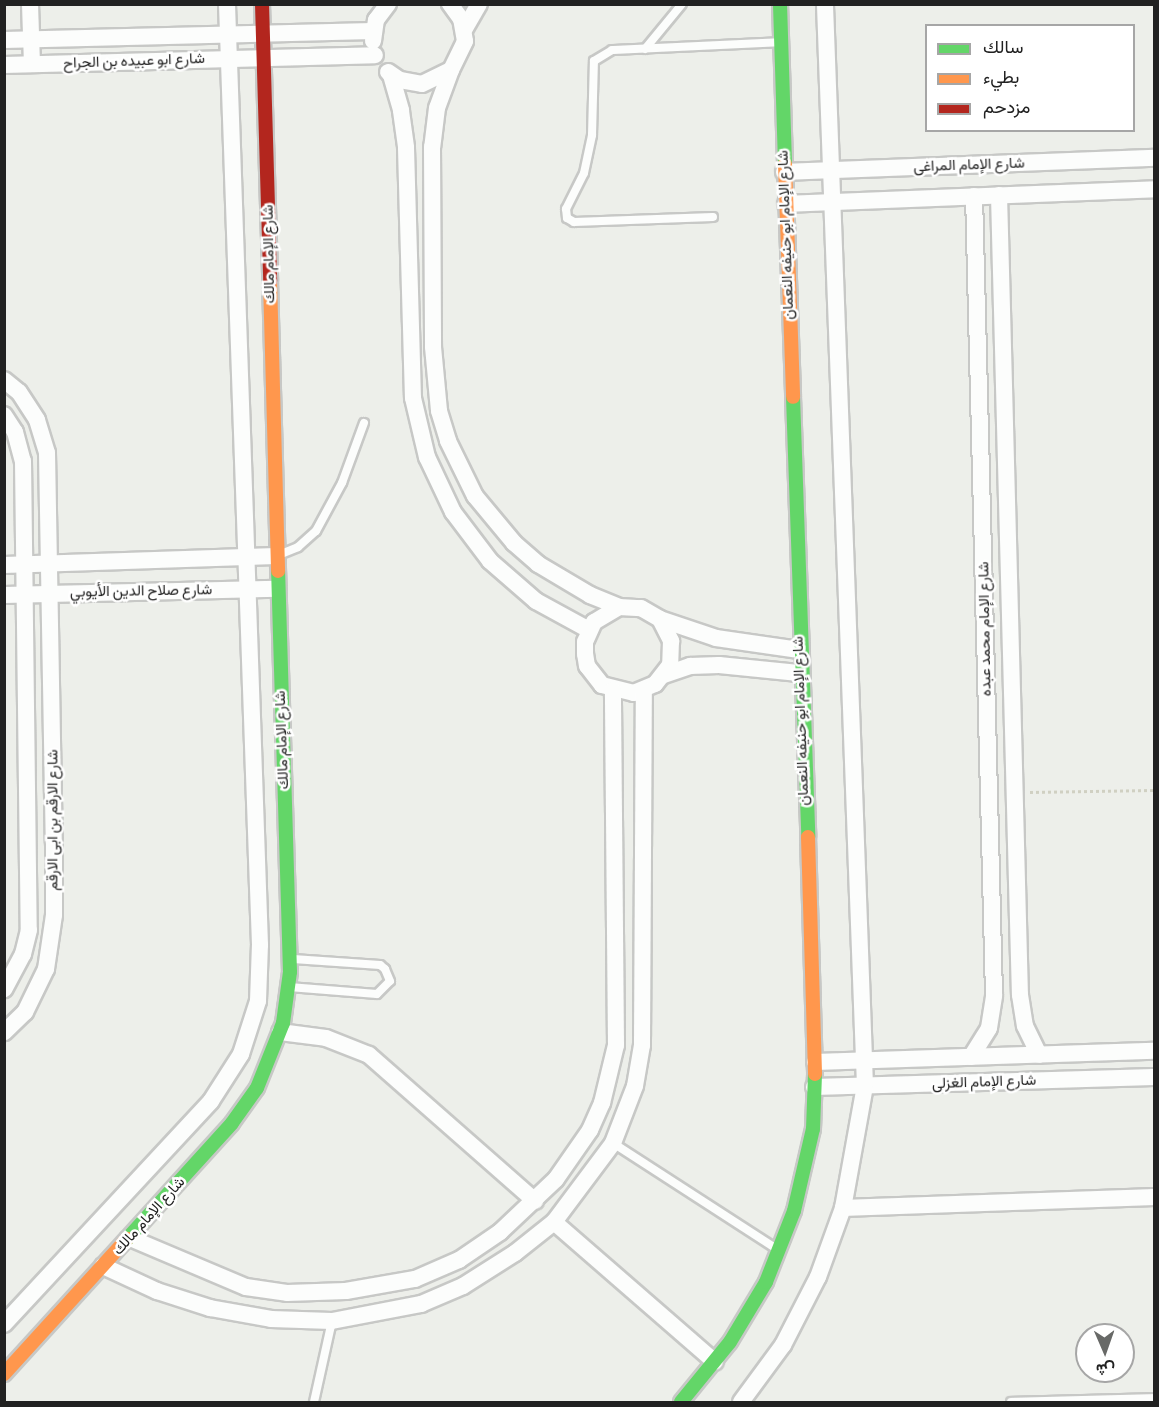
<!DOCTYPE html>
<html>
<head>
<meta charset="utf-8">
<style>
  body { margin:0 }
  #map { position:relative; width:1159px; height:1407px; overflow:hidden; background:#edefea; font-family:"Source Sans 3",Vazirmatn,sans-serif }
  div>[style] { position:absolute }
  .path>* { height:3px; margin-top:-1.5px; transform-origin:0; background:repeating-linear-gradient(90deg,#d0d0c2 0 3px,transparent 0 6px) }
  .roads { filter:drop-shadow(2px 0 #c7c8c6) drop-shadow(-2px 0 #c7c8c6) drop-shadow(0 2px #c7c8c6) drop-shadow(0 -2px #c7c8c6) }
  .lane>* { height:8px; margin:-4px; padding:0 4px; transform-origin:4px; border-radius:4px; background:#fcfdfc }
  .street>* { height:16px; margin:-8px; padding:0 8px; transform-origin:8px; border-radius:8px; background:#fcfdfc }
  .fast>* { height:14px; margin:-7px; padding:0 7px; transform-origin:7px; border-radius:7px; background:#63d668 }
  .slow>* { height:14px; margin:-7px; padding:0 7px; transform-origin:7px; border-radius:7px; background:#ff974d }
  .jam>* { height:14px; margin:-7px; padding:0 7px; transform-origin:7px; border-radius:7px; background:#b3261e }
  span { translate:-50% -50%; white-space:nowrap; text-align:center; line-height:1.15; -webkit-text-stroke:5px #fff; paint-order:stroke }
  .street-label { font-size:15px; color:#212121 }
  .frame { position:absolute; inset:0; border:6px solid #212121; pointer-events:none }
  .legend { position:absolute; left:925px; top:24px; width:210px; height:108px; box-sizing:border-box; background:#fff; border:2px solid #a6a6a6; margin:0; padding:8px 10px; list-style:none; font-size:18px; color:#212121 }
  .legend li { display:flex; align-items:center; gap:12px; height:30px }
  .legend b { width:30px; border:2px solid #a6a6a6 }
  .north { position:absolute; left:1075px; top:1323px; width:60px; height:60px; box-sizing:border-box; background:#fff; border:2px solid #a6a6a6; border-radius:50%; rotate:178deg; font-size:16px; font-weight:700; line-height:24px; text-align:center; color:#212121 }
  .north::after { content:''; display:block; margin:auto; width:21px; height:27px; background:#686967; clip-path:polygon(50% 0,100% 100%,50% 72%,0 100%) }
</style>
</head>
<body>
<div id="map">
  <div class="path">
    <div style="left:1030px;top:792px;width:124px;rotate:-0.9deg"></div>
  </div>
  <div class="roads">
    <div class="lane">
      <div style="left:645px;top:49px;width:58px;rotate:-50.6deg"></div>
      <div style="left:713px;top:217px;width:139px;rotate:177.9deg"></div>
      <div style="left:574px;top:222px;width:8px;rotate:-150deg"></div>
      <div style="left:567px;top:218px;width:9px;rotate:-96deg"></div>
      <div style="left:566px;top:209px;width:40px;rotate:-63.4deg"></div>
      <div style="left:584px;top:173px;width:39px;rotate:-78deg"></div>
      <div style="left:592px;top:135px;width:74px;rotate:-88.5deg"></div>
      <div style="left:594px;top:61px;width:21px;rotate:-31deg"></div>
      <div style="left:612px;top:50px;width:168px;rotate:-2.7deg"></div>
      <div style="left:281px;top:554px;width:18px;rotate:-22deg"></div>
      <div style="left:298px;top:547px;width:24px;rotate:-42deg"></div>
      <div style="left:316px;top:531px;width:55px;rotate:-61.6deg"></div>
      <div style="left:342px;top:483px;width:64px;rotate:-69.9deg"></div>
      <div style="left:289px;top:987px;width:88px;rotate:4.5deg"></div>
      <div style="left:377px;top:994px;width:18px;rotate:-45deg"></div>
      <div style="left:390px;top:981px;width:13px;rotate:-113deg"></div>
      <div style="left:385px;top:969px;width:6px;rotate:-141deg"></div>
      <div style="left:380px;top:965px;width:87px;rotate:-176.1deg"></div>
      <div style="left:613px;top:1143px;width:195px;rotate:32.9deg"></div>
      <div style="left:314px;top:1402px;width:83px;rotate:-77.5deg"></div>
      <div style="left:1011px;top:1402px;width:143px;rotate:-1.6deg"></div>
    </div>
    <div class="street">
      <div style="left:30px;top:4px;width:60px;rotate:88.1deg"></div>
      <div style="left:464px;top:30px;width:30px;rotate:-60deg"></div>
      <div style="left:4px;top:40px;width:369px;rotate:-1.4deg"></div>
      <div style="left:373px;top:41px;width:21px;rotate:-82deg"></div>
      <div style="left:376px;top:20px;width:20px;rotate:-53deg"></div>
      <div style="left:4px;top:65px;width:371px;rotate:-1.5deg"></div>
      <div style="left:451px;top:70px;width:40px;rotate:110.2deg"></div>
      <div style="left:437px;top:108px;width:39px;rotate:97deg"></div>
      <div style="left:432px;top:147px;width:200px;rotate:89.7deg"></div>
      <div style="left:433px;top:347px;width:64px;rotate:84.6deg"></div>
      <div style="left:439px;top:411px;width:31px;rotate:73deg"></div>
      <div style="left:448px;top:441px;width:61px;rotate:63.9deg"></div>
      <div style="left:475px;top:496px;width:61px;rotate:50.3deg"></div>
      <div style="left:514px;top:543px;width:32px;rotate:41deg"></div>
      <div style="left:538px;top:564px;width:61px;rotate:30.8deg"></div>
      <div style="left:590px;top:595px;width:31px;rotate:22deg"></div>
      <div style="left:619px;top:607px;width:22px;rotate:3deg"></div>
      <div style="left:641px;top:608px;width:22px;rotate:30deg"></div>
      <div style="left:660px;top:619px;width:25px;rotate:63deg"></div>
      <div style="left:671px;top:641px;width:24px;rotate:92deg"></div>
      <div style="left:670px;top:665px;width:24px;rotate:128deg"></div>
      <div style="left:655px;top:684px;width:23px;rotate:157deg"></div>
      <div style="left:634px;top:693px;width:33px;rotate:-166deg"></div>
      <div style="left:602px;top:685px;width:24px;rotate:-128deg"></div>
      <div style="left:587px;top:666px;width:12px;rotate:-99deg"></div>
      <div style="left:585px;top:654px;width:12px;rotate:-90deg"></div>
      <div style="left:585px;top:642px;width:22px;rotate:-66deg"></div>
      <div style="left:594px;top:622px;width:29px;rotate:-31deg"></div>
      <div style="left:388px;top:72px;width:14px;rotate:34deg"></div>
      <div style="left:400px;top:80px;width:22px;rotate:10deg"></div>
      <div style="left:422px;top:84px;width:32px;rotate:-26deg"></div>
      <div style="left:451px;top:70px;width:32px;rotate:-64deg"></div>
      <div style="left:465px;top:41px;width:22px;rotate:-100deg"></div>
      <div style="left:461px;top:19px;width:19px;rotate:-126deg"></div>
      <div style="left:391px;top:75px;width:37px;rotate:74deg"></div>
      <div style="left:401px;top:111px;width:37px;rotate:82deg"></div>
      <div style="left:406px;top:148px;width:250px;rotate:88.4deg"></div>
      <div style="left:413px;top:398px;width:61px;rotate:76.7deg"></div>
      <div style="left:427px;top:457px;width:61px;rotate:64.7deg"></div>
      <div style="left:453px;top:512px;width:61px;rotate:52.9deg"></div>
      <div style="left:490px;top:561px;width:61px;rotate:41deg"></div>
      <div style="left:536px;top:601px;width:60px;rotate:28.7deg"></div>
      <div style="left:784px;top:172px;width:370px;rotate:-2.2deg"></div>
      <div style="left:999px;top:195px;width:800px;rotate:88.5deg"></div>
      <div style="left:1020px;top:995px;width:31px;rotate:81deg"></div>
      <div style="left:1025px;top:1026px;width:32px;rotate:64deg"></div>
      <div style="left:786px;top:204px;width:368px;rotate:-2.3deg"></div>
      <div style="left:4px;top:380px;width:19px;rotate:39deg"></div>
      <div style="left:19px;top:392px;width:33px;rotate:57deg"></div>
      <div style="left:37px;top:420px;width:34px;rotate:73deg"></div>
      <div style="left:47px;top:453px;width:390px;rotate:89deg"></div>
      <div style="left:54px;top:843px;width:72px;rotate:90deg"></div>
      <div style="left:54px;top:915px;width:55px;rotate:98.4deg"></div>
      <div style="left:46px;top:969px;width:48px;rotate:116deg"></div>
      <div style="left:25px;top:1012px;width:29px;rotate:136deg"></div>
      <div style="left:4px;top:415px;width:20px;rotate:57deg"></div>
      <div style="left:15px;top:432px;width:30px;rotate:75deg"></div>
      <div style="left:23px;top:461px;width:469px;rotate:89.3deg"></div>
      <div style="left:29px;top:930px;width:25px;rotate:104deg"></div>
      <div style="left:23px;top:954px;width:40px;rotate:118deg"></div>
      <div style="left:4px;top:565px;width:272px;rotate:-1.9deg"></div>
      <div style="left:4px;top:595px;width:273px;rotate:-1.3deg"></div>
      <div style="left:660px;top:619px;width:59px;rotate:18.7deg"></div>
      <div style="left:716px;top:638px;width:84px;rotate:8.2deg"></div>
      <div style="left:664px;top:675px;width:28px;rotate:-19deg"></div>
      <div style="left:690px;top:666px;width:29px;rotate:-2deg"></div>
      <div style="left:719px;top:665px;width:80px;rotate:5.7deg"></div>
      <div style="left:280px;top:1032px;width:46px;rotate:7.4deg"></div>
      <div style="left:326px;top:1038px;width:46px;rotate:21.6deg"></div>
      <div style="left:369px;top:1055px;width:221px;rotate:41.3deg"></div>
      <div style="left:971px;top:1057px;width:34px;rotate:-58deg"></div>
      <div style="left:989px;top:1028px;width:33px;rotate:-81deg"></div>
      <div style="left:994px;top:995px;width:799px;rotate:-91.43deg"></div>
      <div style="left:815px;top:1062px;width:339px;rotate:-1.9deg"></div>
      <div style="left:814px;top:1087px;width:340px;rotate:-1.7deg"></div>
      <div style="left:843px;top:1208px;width:311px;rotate:-2deg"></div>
      <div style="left:554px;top:1222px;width:213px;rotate:41deg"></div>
      <div style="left:130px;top:1238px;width:126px;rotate:22.9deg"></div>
      <div style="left:246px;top:1287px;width:41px;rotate:8.3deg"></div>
      <div style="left:287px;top:1293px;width:59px;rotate:-1.9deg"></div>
      <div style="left:346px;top:1291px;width:70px;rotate:-9.9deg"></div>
      <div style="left:415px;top:1279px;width:48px;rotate:-23.4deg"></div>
      <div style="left:459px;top:1260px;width:50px;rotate:-34.3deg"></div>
      <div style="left:500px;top:1232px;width:77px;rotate:-43.4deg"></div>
      <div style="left:556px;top:1179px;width:60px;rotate:-55.2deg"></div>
      <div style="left:590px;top:1130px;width:30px;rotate:-66deg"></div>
      <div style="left:602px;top:1103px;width:60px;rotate:-76.4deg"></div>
      <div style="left:616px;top:1045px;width:355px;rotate:-90.5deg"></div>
      <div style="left:103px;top:1266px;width:60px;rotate:24.8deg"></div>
      <div style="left:157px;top:1291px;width:56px;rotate:17.8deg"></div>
      <div style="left:210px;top:1308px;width:62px;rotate:10.2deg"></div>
      <div style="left:271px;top:1319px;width:61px;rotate:1.9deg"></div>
      <div style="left:332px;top:1321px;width:91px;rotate:-10.8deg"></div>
      <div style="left:421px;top:1304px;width:46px;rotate:-23.2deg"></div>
      <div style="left:463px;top:1286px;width:62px;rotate:-32.4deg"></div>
      <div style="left:515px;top:1253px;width:50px;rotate:-38.5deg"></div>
      <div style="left:554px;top:1222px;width:99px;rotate:-53.2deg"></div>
      <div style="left:613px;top:1143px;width:61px;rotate:-68.9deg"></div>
      <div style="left:635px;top:1086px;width:42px;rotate:-80.3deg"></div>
      <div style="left:642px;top:1045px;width:355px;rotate:-89.7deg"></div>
      <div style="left:4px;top:1324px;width:304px;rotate:-47.1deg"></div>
      <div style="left:211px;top:1101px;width:56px;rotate:-57.4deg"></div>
      <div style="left:241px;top:1054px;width:56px;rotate:-72.2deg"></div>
      <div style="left:258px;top:1001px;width:56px;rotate:-88deg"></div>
      <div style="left:260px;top:945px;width:942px;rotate:-92.01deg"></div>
      <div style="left:741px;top:1402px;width:71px;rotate:-53.6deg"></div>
      <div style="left:783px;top:1345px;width:76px;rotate:-62.8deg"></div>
      <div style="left:818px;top:1277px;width:73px;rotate:-70.1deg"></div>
      <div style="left:843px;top:1208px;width:124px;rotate:-79.8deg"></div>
      <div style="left:865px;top:1086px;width:1083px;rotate:-92.12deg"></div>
    </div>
    <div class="fast">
      <div style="left:780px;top:4px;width:160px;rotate:88.2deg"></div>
      <div style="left:793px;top:397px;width:440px;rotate:88deg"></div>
      <div style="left:127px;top:1239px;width:156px;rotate:-47.8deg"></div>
      <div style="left:232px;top:1123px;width:43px;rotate:-54.5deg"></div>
      <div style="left:257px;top:1088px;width:70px;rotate:-68.2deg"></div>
      <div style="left:283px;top:1023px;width:51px;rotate:-82.2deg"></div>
      <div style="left:290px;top:972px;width:401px;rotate:-91.7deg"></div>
      <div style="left:681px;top:1402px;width:77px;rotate:-50.8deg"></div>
      <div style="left:730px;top:1342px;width:70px;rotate:-59deg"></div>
      <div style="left:766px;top:1282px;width:76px;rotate:-68.5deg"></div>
      <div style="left:794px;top:1211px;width:84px;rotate:-77deg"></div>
      <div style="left:813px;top:1129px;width:55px;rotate:-87.9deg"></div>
    </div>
    <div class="slow">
      <div style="left:785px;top:164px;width:233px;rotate:88deg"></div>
      <div style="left:270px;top:281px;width:290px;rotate:88.4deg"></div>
      <div style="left:808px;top:837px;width:237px;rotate:88.3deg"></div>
      <div style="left:4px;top:1374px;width:183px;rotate:-47.7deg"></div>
    </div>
    <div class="jam">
      <div style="left:262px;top:4px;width:277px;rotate:88.3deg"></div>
    </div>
  </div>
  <div class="street-label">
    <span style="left:134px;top:61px;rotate:-2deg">شارع ابو عبيده بن الجراح</span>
    <span style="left:969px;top:165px;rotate:-2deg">شارع الإمام المراغى</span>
    <span style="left:786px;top:235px;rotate:-92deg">شارع الإمام ابو حنيفه النعمان</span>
    <span style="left:269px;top:254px;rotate:-91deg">شارع الإمام مالك</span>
    <span style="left:141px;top:591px;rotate:-1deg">شارع صلاح الدين الأيوبي</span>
    <span style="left:985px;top:629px;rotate:-91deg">شارع الإمام محمد عبده</span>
    <span style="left:801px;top:721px;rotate:-92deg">شارع الإمام ابو حنيفه النعمان</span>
    <span style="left:282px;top:740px;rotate:-92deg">شارع الإمام مالك</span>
    <span style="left:53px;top:820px;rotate:-90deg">شارع الارقم بن ابى الارقم</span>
    <span style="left:984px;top:1082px;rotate:-2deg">شارع الإمام الغزلى</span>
    <span style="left:149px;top:1216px;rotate:-48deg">شارع الإمام مالك</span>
  </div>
  <div class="frame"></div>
  <ul class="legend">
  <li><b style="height:8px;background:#63d668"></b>سالك</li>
  <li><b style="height:8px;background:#ff974d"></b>بطيء</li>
  <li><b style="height:8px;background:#b3261e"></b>مزدحم</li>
  </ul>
  <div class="north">ش</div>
</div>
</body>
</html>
